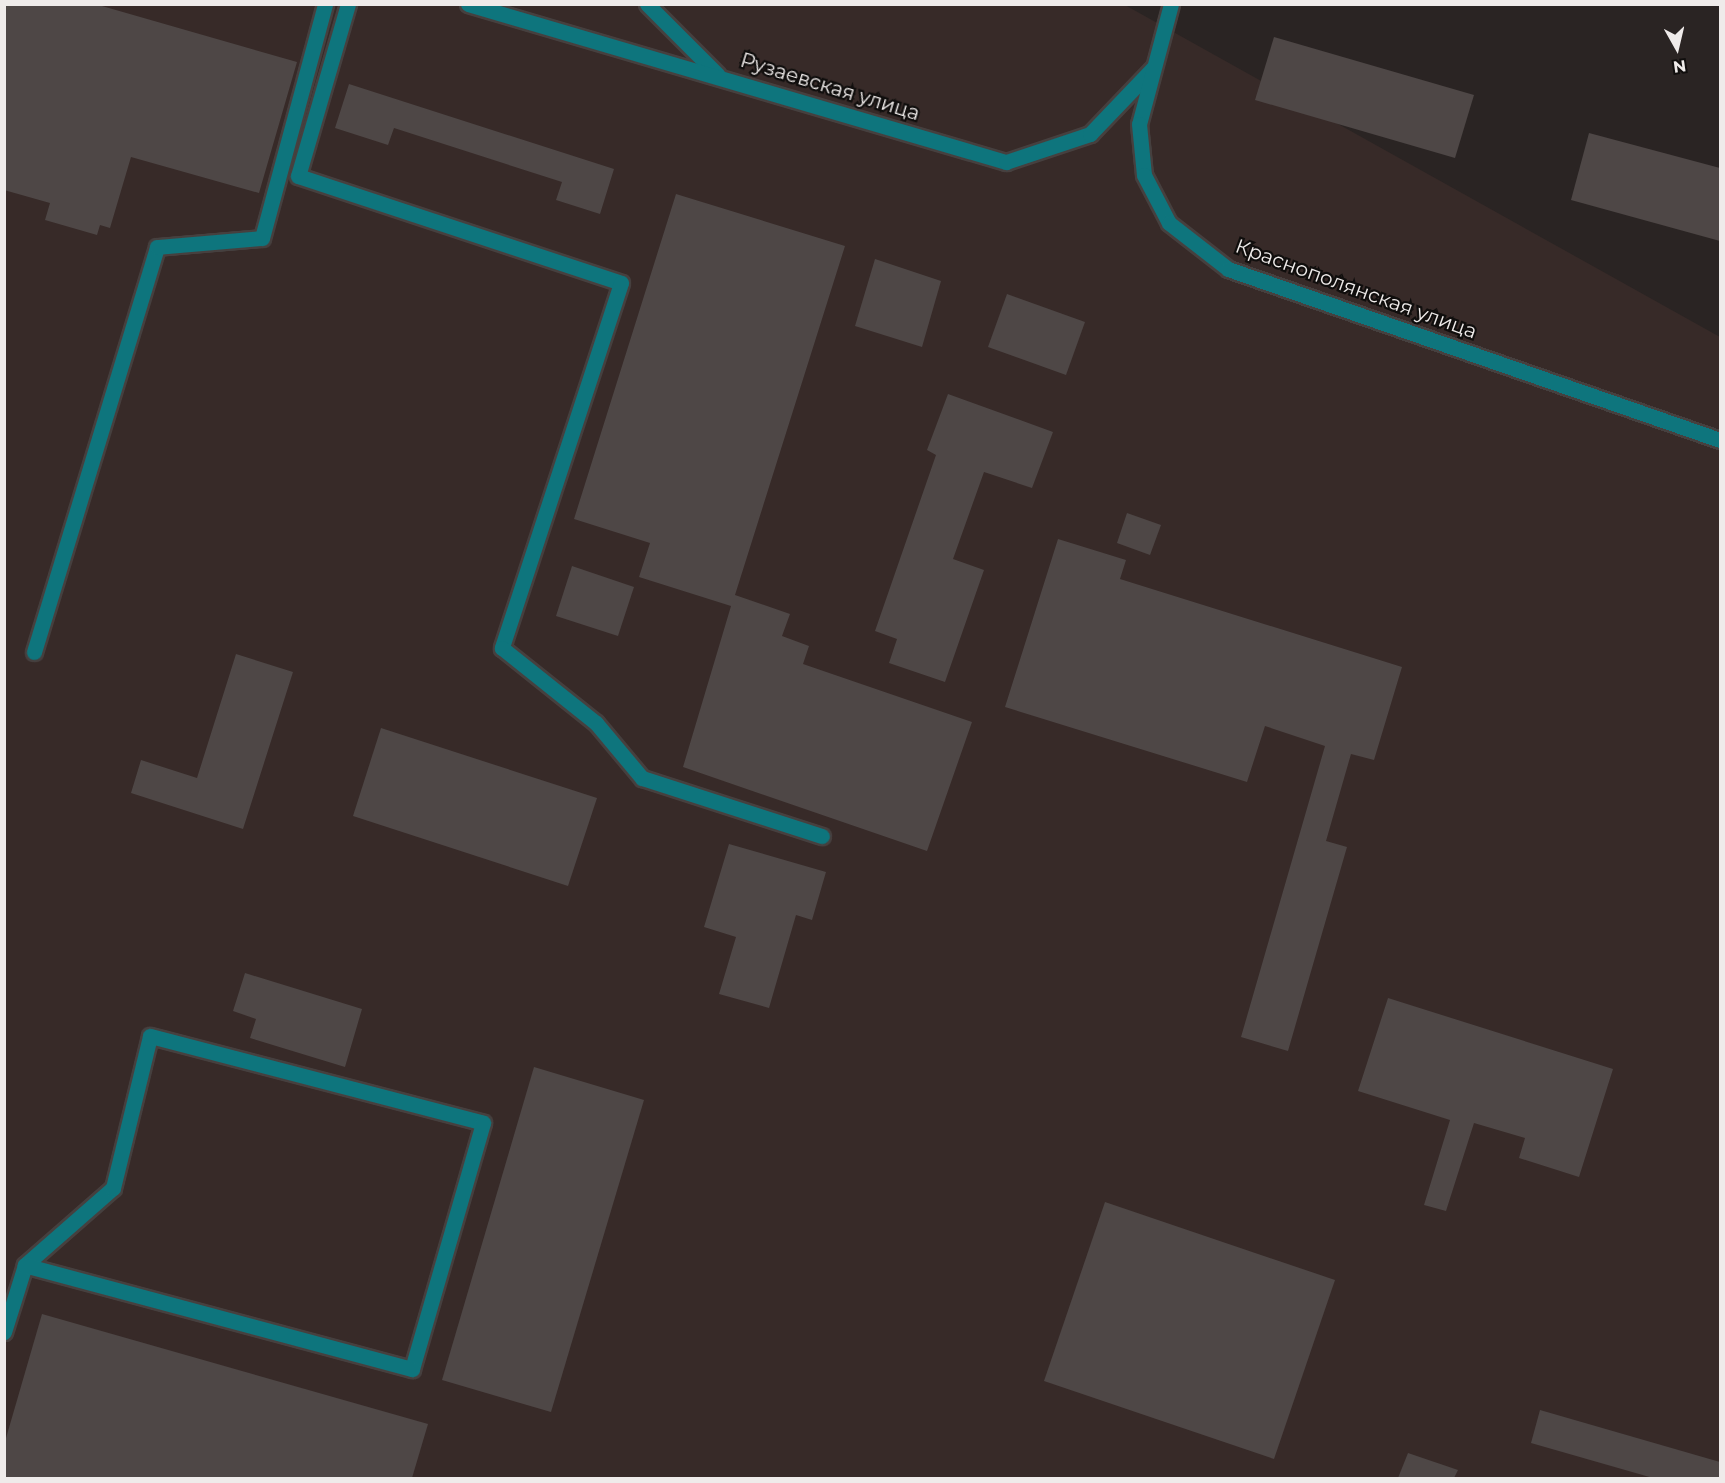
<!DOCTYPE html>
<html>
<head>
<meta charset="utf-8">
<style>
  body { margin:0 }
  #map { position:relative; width:1725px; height:1483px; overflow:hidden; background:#2a2423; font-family:Montserrat,sans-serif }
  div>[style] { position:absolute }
  .built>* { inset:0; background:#372a28 }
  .building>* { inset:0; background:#4e4746 }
  .roads { filter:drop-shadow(2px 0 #46403f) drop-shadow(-2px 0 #46403f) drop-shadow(0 2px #46403f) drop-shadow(0 -2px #46403f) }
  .service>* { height:15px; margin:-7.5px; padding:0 7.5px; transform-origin:7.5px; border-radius:7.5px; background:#0e757d }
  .minor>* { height:15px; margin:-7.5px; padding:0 7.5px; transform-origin:7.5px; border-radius:7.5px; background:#0e757d }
  .tertiary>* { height:15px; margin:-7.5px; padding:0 7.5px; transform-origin:7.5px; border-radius:7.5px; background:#0e757d }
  span { translate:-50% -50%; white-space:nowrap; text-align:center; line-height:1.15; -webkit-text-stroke:4.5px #100e0d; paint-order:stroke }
  .street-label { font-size:20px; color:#efebea }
  .frame { position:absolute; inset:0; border:6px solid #efebea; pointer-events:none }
  .north { position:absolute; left:1647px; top:18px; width:60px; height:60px; -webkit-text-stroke:4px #100e0d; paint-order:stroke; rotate:172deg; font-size:16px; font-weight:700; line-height:24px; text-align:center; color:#efebea }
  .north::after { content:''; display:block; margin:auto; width:21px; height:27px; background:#efebea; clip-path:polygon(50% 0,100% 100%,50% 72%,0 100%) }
</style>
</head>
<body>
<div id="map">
  <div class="built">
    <div style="clip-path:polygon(5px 5px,1125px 5px,1720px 337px,1720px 1478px,5px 1478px)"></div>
  </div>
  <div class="building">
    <div style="clip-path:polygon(4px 4px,95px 4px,297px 62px,259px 193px,131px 157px,110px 228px,100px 225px,97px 235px,45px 220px,50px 203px,4px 190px)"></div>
    <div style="clip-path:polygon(1274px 37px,1474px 95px,1455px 158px,1255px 100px)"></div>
    <div style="clip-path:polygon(349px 84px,614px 169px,600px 214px,556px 200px,562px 182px,394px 128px,388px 145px,335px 128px)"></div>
    <div style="clip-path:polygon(1589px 133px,1720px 168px,1720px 241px,1571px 200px)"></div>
    <div style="clip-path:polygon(676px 194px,845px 246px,735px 595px,790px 614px,782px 636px,809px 646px,803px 664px,972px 722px,927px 851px,683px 767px,731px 606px,639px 577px,650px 543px,574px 519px)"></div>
    <div style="clip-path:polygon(875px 259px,941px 281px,922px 347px,855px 326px)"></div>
    <div style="clip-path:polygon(1007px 294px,1085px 322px,1066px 375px,988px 347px)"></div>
    <div style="clip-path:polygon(948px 394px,1053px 432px,1032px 488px,984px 472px,953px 559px,984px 570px,945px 682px,889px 663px,897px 639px,875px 631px,936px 455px,927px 450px)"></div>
    <div style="clip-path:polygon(1127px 513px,1161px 525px,1150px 555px,1117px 543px)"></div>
    <div style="clip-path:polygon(1058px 539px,1126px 560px,1120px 579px,1402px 667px,1374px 760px,1351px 754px,1326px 841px,1347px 847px,1288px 1051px,1241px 1037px,1325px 746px,1265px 726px,1247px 782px,1005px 707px)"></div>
    <div style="clip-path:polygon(572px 566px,634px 587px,618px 636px,556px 616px)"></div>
    <div style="clip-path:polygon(236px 654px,293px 672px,243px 829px,131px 793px,141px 760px,197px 778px)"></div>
    <div style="clip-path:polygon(381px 728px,597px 798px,568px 886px,353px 816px)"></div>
    <div style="clip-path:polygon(729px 844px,826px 872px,812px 920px,796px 915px,769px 1008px,719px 994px,736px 937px,704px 927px)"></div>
    <div style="clip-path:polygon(245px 973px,362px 1009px,345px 1067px,250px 1038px,256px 1019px,233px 1011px)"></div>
    <div style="clip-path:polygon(1388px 998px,1613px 1069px,1579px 1177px,1519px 1158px,1525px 1138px,1474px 1123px,1446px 1211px,1424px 1205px,1450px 1120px,1358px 1091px)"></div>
    <div style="clip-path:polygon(534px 1067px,644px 1100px,551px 1412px,442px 1380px)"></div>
    <div style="clip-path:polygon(1105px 1202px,1335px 1280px,1274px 1459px,1044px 1381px)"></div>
    <div style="clip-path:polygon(42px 1314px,428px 1424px,412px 1478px,4px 1478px,4px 1445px)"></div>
    <div style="clip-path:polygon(1540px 1410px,1720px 1462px,1720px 1478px,1653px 1478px,1531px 1443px)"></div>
    <div style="clip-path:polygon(1408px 1453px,1458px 1470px,1454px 1478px,1398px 1478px)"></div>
  </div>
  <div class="roads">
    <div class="service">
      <div style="left:348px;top:4px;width:179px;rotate:106.2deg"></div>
      <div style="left:298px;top:176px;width:340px;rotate:18.3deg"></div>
      <div style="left:621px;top:283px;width:384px;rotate:108.1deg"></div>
      <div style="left:502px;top:648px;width:120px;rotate:38.6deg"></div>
      <div style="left:596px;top:723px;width:72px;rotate:50.1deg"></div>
      <div style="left:642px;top:778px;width:189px;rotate:17.9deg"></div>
      <div style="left:647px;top:4px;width:100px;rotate:45deg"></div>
      <div style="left:34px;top:652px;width:423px;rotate:-73.1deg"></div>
      <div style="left:157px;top:247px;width:105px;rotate:-4.9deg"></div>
      <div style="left:262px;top:238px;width:242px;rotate:-74.9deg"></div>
      <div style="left:4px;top:1332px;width:70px;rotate:-72.6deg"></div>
      <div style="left:25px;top:1265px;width:117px;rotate:-41.2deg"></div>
      <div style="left:113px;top:1188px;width:156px;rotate:-76.3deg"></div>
      <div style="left:150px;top:1036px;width:344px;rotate:14.6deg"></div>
      <div style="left:483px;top:1123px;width:256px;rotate:106.1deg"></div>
      <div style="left:412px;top:1369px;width:401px;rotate:-165deg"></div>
    </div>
    <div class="minor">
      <div style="left:468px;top:4px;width:561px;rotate:16.37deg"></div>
      <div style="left:1006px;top:162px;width:89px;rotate:-18.4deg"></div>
      <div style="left:1090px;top:134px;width:91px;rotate:-46.3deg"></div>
    </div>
    <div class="tertiary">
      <div style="left:1171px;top:4px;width:124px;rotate:104.9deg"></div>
      <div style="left:1139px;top:124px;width:51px;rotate:84.4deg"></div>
      <div style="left:1144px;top:175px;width:54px;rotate:62.5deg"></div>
      <div style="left:1169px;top:223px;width:75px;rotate:37.9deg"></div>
      <div style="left:1228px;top:269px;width:521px;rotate:19.17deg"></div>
    </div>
  </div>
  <div class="street-label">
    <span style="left:830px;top:87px;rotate:17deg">Рузаевская улица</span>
    <span style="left:1356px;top:289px;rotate:20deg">Краснополянская улица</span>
  </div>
  <div class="frame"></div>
  <div class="north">N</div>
</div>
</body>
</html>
